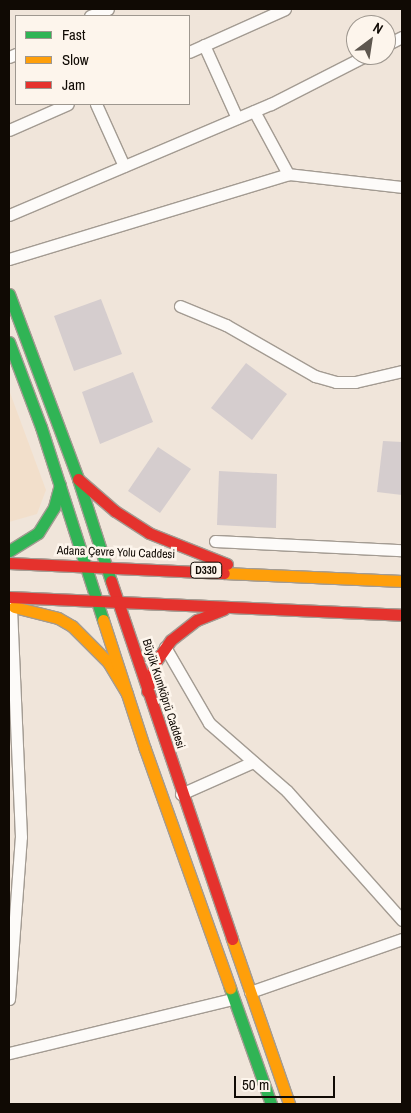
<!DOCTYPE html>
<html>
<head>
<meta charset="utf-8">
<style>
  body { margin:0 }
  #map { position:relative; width:411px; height:1113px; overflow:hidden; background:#f0e5da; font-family:"Archivo Narrow",sans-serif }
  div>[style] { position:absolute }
  .built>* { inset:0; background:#f2dfcb }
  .building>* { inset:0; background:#d5cdce }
  .roads { filter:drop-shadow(1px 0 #a39b92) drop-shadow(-1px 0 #a39b92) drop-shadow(0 1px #a39b92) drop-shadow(0 -1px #a39b92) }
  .street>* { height:11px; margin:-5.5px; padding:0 5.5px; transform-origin:5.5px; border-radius:5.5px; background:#fdfbf9 }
  .fast>* { height:11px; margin:-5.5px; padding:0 5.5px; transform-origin:5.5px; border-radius:5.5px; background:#30b455 }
  .slow>* { height:11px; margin:-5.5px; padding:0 5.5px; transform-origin:5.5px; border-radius:5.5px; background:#ff9f0a }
  .jam>* { height:11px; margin:-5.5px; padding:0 5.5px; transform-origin:5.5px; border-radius:5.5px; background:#e5322d }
  span { translate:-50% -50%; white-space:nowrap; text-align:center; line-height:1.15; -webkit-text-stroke:5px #fdf5ec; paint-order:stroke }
  .shield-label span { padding:1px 4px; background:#fdf5ec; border:1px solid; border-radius:4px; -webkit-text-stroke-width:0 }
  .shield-label { font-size:11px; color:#100a04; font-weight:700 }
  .street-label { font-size:12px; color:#100a04 }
  .frame { position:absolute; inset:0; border:10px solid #100a04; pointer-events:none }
  .legend { position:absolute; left:15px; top:15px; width:175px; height:90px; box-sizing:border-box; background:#fdf5ec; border:1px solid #9e978f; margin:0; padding:6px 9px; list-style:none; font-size:15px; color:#100a04 }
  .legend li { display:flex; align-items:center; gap:10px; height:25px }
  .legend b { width:25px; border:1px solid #9e978f }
  .north { position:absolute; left:346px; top:15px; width:50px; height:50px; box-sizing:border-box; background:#fdf5ec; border:1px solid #9e978f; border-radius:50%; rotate:31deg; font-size:14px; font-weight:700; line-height:20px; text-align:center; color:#100a04 }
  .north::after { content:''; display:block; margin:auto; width:18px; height:22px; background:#5e574f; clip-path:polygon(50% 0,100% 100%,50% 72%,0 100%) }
  .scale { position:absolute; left:234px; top:1076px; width:101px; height:22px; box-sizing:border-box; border:2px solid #100a04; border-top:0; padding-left:6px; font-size:15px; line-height:18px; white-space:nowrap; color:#100a04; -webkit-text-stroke:4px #fdf5ec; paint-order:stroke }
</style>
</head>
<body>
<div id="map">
  <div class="built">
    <div style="clip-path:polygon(9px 390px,46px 490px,37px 514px,9px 522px)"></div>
  </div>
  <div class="building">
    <div style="clip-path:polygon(101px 299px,122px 354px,74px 371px,54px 316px)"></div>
    <div style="clip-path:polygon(246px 363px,287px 394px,252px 440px,211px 408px)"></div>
    <div style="clip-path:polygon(133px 372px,153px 422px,100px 444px,82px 392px)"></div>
    <div style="clip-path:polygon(383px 441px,402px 442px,402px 495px,377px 492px)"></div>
    <div style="clip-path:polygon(158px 447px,191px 469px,160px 513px,128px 491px)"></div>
    <div style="clip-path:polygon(219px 471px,277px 474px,276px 528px,217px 525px)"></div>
  </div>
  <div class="roads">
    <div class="street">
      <div style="left:90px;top:16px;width:19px;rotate:-21deg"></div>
      <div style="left:204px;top:45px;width:80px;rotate:65.7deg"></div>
      <div style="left:386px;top:45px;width:18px;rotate:-27deg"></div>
      <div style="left:189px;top:52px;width:105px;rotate:-24.1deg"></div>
      <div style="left:9px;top:57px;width:8px;rotate:-23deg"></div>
      <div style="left:96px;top:104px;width:68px;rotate:65.7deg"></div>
      <div style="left:254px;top:111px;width:72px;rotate:61.6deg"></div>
      <div style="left:9px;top:130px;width:64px;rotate:-23.8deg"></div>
      <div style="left:9px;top:215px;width:285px;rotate:-23deg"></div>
      <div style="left:271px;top:104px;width:108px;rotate:-27deg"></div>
      <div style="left:9px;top:259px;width:292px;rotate:-16.9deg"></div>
      <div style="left:288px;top:174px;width:115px;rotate:6.5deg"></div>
      <div style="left:180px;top:306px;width:50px;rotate:22.4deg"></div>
      <div style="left:226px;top:325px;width:103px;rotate:29.8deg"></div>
      <div style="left:315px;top:376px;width:22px;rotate:16deg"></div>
      <div style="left:336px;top:382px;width:19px"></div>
      <div style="left:355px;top:382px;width:48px;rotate:-13.2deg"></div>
      <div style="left:215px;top:541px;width:187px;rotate:2.8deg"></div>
      <div style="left:165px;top:647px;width:88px;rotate:59.9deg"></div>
      <div style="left:209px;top:723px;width:103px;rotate:41.1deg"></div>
      <div style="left:287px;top:791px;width:173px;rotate:48.3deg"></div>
      <div style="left:181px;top:794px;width:79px;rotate:-24deg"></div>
      <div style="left:250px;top:992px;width:161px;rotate:-19.2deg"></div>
      <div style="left:9px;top:999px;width:162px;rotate:-85.8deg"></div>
      <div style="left:21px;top:837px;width:231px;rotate:-92.5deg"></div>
      <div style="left:9px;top:1053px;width:230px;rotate:-13.6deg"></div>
    </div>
    <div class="fast">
      <div style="left:9px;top:294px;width:197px;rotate:69.5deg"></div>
      <div style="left:78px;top:479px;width:107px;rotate:72.1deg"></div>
      <div style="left:9px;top:342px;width:91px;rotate:69.4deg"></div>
      <div style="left:41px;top:427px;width:203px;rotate:72.2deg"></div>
      <div style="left:9px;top:551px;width:34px;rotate:-32deg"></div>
      <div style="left:38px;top:533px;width:31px;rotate:-58deg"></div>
      <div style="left:54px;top:507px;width:23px;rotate:-75deg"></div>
      <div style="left:230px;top:988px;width:123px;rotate:70.5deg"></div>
    </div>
    <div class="slow">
      <div style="left:224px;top:573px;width:178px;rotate:2.6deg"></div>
      <div style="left:14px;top:607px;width:45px;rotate:14deg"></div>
      <div style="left:58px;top:618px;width:16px;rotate:30deg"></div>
      <div style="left:72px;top:626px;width:51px;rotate:45deg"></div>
      <div style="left:108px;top:662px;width:37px;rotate:59deg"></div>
      <div style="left:103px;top:620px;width:136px;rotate:72deg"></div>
      <div style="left:145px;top:749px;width:254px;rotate:70.4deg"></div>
      <div style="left:232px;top:939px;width:175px;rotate:70.9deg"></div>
    </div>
    <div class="jam">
      <div style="left:78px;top:479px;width:49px;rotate:40.9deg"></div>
      <div style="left:115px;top:511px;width:40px;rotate:32.9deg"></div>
      <div style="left:149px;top:533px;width:84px;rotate:21.7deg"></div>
      <div style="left:9px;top:563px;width:215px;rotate:2.7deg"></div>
      <div style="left:111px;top:581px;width:378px;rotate:71.3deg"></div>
      <div style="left:9px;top:597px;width:393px;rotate:2.6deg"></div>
      <div style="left:147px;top:691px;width:28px;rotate:-75deg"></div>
      <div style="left:154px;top:664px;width:29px;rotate:-55deg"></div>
      <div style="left:171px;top:640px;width:33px;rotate:-38deg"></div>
      <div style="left:197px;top:620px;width:29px;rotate:-22deg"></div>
    </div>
  </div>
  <div class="shield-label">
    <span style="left:206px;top:570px">D330</span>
  </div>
  <div class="street-label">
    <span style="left:116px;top:553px;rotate:2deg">Adana Çevre Yolu Caddesi</span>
    <span style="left:163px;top:694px;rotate:72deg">Büyük Kumköprü Caddesi</span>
  </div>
  <div class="frame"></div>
  <ul class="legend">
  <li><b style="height:6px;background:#30b455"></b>Fast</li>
  <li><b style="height:6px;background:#ff9f0a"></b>Slow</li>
  <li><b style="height:6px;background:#e5322d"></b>Jam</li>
  </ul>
  <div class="north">N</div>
  <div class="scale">50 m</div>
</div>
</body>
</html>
